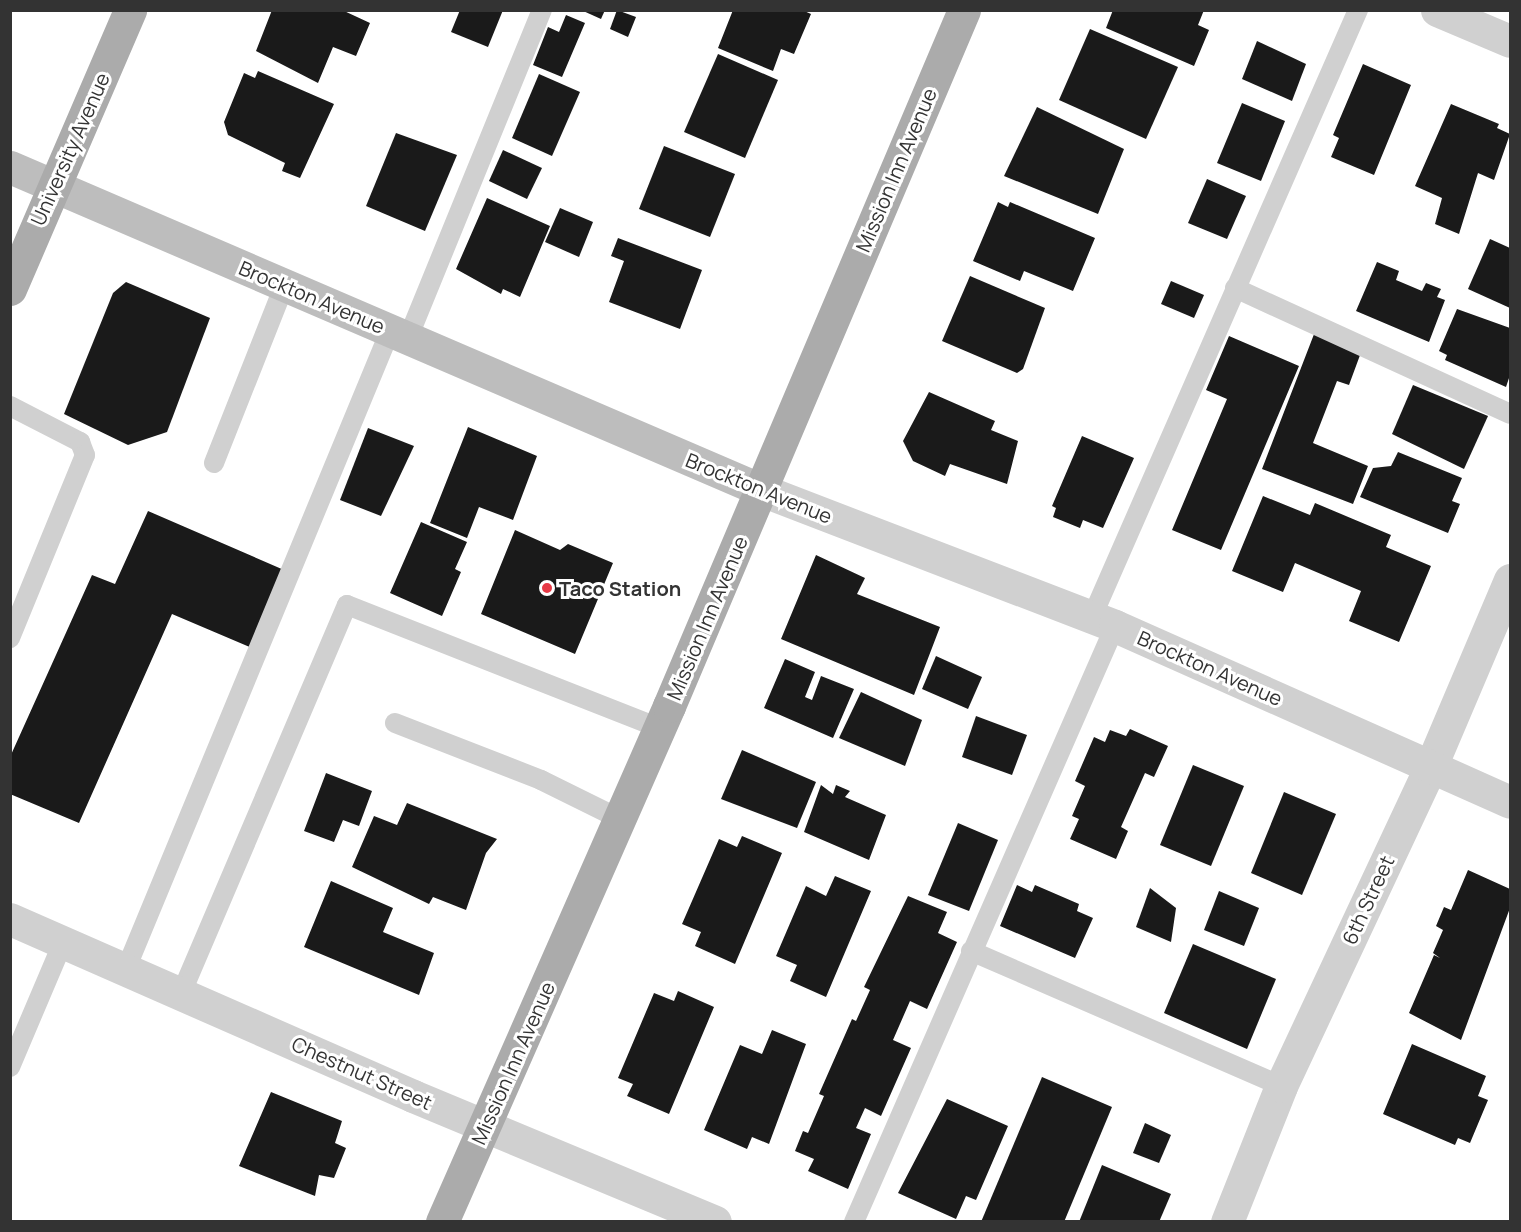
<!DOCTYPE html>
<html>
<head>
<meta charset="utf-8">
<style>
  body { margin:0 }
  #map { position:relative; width:1521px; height:1232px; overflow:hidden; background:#fff; font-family:Manrope,sans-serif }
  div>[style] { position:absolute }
  .building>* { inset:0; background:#1a1a1a }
  .service>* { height:20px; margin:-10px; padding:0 10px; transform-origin:10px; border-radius:10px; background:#d0d0d0 }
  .minor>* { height:33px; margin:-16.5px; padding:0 16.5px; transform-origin:16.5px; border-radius:16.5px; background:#d0d0d0 }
  .tertiary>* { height:33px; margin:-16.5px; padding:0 16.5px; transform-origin:16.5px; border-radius:16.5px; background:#d0d0d0 }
  .secondary>* { height:33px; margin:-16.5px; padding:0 16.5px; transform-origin:16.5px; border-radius:16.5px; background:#bdbdbd }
  .primary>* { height:33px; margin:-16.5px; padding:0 16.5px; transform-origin:16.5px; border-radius:16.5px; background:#ababab }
  .dots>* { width:16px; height:16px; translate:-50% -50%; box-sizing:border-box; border:3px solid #fff; border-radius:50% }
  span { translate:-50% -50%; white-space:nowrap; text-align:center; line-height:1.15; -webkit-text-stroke:6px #fff; paint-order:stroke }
  .street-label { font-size:20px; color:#333 }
  .poi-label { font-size:20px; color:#333; font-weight:700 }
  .left { translate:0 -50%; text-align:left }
  .frame { position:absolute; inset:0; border:12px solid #333; pointer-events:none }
</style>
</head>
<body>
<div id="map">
  <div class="building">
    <div style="clip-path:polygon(272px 10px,342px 10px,370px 23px,356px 56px,333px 47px,318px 83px,256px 51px)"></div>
    <div style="clip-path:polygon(460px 10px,503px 10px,488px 47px,451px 32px)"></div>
    <div style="clip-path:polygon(581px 10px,605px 10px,601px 19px)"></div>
    <div style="clip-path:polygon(617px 10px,636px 17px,628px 37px,610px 29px)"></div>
    <div style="clip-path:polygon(733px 10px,802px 10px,811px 14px,794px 54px,781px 49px,773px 71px,718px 48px)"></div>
    <div style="clip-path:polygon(1113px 10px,1204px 10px,1198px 25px,1209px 30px,1194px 66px,1106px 28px)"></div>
    <div style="clip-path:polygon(566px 15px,585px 23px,562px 77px,533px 65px,548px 27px,559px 32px)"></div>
    <div style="clip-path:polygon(1090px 29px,1178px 67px,1146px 139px,1059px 100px)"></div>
    <div style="clip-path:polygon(1257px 41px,1306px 64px,1292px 101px,1242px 79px)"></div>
    <div style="clip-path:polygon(718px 54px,778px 80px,745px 158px,684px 132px)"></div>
    <div style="clip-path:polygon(1363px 64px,1411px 85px,1374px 175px,1331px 157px,1339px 138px,1333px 135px)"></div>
    <div style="clip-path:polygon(258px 71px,334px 104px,300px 178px,282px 171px,285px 163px,228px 135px,224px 122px,244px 73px,255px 78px)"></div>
    <div style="clip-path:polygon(539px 74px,580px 92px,552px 156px,512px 138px)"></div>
    <div style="clip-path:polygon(1242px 103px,1285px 121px,1261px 181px,1217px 163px)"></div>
    <div style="clip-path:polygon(1451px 104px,1499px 124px,1497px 128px,1510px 134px,1494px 180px,1478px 173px,1459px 234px,1435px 224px,1442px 198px,1415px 186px)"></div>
    <div style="clip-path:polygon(1037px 107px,1124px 149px,1098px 214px,1004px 176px)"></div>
    <div style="clip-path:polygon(396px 133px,457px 155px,425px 231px,366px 206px)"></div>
    <div style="clip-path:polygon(664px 146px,735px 174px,710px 237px,639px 209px)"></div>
    <div style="clip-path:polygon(503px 150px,542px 168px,527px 199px,489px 181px)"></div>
    <div style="clip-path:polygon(1207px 179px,1246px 196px,1227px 239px,1188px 223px)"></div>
    <div style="clip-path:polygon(487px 198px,550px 226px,520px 297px,503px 289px,501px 294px,456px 269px)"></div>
    <div style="clip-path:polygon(998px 202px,1008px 207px,1010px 202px,1095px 238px,1073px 291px,1024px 271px,1020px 281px,973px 261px)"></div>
    <div style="clip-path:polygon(560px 208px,593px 222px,579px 257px,545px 242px)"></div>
    <div style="clip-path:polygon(618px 238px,702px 270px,680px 329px,609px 302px,624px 261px,611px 256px)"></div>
    <div style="clip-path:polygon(1490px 239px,1510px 248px,1510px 308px,1468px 289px)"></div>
    <div style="clip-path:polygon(1377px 262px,1399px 271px,1396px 280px,1422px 291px,1426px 283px,1441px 289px,1437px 297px,1445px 300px,1429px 342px,1356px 311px)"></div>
    <div style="clip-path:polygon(970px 276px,1045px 308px,1023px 369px,1017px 373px,942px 341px)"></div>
    <div style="clip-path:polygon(1171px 281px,1204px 295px,1194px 318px,1161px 304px)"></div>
    <div style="clip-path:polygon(126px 282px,210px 318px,167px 432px,128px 445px,64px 414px,113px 293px)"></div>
    <div style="clip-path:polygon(1457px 309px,1510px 328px,1510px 375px,1506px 387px,1445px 360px,1447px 355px,1439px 351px)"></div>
    <div style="clip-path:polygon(1316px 329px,1363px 347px,1349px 385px,1337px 381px,1313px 443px,1368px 466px,1353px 504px,1262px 469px)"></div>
    <div style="clip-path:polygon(1229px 336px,1299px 366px,1221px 550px,1172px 530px,1227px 399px,1206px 390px)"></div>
    <div style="clip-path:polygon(1413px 385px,1488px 416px,1464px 469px,1392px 434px)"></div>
    <div style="clip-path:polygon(929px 392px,995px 421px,991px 430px,1018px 441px,1007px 484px,950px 464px,945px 476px,913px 461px,903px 441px)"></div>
    <div style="clip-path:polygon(468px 427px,537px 456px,513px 520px,479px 507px,467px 538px,430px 523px)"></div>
    <div style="clip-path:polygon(368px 428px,414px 446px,381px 516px,340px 500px)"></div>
    <div style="clip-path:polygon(1082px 436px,1134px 458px,1103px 528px,1083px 520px,1080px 528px,1053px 517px,1056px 508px,1052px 506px)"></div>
    <div style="clip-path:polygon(1398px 452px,1462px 478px,1452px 501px,1460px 504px,1448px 533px,1360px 497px,1373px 468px,1391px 466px)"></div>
    <div style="clip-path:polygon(1263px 496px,1310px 515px,1315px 503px,1391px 535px,1386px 547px,1431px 566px,1399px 642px,1349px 621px,1361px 591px,1295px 563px,1283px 592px,1232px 571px)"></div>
    <div style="clip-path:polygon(148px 511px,284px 570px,252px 648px,172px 614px,79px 823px,10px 794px,10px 757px,92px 575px,115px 584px)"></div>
    <div style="clip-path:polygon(421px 522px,467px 542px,455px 569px,461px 572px,442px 616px,390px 593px)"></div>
    <div style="clip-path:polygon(515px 530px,560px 550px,568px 544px,613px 563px,575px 654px,481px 614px)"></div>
    <div style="clip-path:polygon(816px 555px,865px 578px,857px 594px,940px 627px,914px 695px,781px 639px)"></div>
    <div style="clip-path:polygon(936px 656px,982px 677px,968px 709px,922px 689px)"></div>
    <div style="clip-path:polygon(785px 659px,815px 672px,805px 697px,812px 700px,821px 676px,854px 689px,833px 738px,764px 708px)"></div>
    <div style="clip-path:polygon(861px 692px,922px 720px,905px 766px,839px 738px)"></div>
    <div style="clip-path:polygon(976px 716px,1027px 735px,1012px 775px,962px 757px)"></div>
    <div style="clip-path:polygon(1130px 729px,1168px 746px,1154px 777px,1145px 773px,1121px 827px,1128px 831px,1116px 859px,1070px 839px,1079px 819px,1072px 816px,1085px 786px,1075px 781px,1094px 737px,1105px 742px,1110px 730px,1126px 736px)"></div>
    <div style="clip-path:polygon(742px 750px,816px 782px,797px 828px,721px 799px)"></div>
    <div style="clip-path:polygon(1193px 765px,1244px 786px,1211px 866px,1160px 845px)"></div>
    <div style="clip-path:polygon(326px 773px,372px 791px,359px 826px,343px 820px,334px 842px,304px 831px)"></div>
    <div style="clip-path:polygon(821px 785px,833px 794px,836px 785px,850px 791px,845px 797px,886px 815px,869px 860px,804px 832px)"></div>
    <div style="clip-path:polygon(1284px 792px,1336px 814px,1302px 895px,1251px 873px)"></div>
    <div style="clip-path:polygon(407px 803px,497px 839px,486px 853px,466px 910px,433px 897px,429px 904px,352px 867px,374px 816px,397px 825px)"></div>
    <div style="clip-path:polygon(958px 823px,998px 840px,969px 911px,928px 895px)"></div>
    <div style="clip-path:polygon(742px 836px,782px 853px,735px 964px,695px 946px,701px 932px,682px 924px,719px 839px,737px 847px)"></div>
    <div style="clip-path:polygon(1468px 870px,1510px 889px,1510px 908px,1461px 1040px,1409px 1013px,1434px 955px,1440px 958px,1433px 953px,1443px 930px,1436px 926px,1444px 907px,1451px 910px)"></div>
    <div style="clip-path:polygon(835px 876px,871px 891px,826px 997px,790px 981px,797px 965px,776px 956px,806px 886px,826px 896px)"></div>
    <div style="clip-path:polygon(331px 881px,393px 908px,383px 932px,434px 953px,419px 995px,304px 947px)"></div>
    <div style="clip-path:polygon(1017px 885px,1032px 892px,1035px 885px,1079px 904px,1077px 911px,1093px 918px,1075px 958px,1000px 926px)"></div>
    <div style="clip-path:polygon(1150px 888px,1176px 908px,1171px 942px,1136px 927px)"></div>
    <div style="clip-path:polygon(1219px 891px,1259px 908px,1244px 946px,1204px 930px)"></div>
    <div style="clip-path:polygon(908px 896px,947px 912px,938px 933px,957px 942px,927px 1009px,910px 1001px,893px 1040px,911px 1048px,881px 1116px,865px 1108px,856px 1128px,871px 1134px,848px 1189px,808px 1171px,814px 1159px,795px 1151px,803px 1131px,808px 1133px,824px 1096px,819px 1094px,852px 1019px,856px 1021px,870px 990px,864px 987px)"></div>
    <div style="clip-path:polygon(1193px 944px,1276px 979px,1247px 1049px,1164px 1013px)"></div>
    <div style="clip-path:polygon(678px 991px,714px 1007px,669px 1114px,627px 1096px,633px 1084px,618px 1078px,654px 993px,674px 1001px)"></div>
    <div style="clip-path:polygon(772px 1030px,806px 1044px,769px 1144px,752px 1137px,747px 1149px,704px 1130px,740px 1045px,762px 1054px)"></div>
    <div style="clip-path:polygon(1412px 1044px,1486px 1076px,1478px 1096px,1488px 1100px,1470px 1143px,1458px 1138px,1455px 1145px,1383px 1114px)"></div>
    <div style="clip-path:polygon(1042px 1077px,1112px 1107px,1064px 1222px,981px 1222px)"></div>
    <div style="clip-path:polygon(271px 1092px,342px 1121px,335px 1143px,346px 1148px,334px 1178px,319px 1175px,315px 1196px,239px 1166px)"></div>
    <div style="clip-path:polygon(947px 1099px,1008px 1126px,976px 1200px,966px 1196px,956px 1219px,898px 1193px)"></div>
    <div style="clip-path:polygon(1145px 1123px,1171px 1135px,1159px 1163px,1133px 1153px)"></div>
    <div style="clip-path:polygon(1102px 1165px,1171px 1194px,1159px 1222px,1079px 1222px)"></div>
  </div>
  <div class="service">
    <div style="left:1235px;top:288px;width:302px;rotate:24.6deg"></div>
    <div style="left:408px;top:338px;width:354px;rotate:-67.8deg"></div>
    <div style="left:10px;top:406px;width:79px;rotate:27.2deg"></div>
    <div style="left:80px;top:442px;width:14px;rotate:69deg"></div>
    <div style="left:85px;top:455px;width:198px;rotate:112.3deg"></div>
    <div style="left:214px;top:463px;width:193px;rotate:-68.4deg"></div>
    <div style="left:1092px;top:617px;width:663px;rotate:-66.34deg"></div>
    <div style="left:395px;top:723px;width:157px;rotate:21.3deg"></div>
    <div style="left:541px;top:780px;width:88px;rotate:26.3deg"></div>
    <div style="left:971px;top:951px;width:338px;rotate:23.5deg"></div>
    <div style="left:126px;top:969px;width:690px;rotate:-67.52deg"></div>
    <div style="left:181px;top:994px;width:423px;rotate:-66.9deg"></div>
    <div style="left:347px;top:605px;width:335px;rotate:21.5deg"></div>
    <div style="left:10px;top:1067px;width:136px;rotate:-67deg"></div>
    <div style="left:854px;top:1222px;width:651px;rotate:-66.35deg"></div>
  </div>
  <div class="minor">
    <div style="left:1437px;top:10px;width:79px;rotate:23deg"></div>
    <div style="left:10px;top:919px;width:440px;rotate:23.7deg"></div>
    <div style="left:413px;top:1096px;width:327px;rotate:22.6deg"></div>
    <div style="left:1227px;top:1222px;width:146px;rotate:-68.3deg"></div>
    <div style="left:1281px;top:1086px;width:353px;rotate:-64.9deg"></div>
    <div style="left:1431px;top:766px;width:202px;rotate:-67deg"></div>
  </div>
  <div class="tertiary">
    <div style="left:761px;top:490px;width:379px;rotate:21deg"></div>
    <div style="left:1115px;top:626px;width:432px;rotate:24deg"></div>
  </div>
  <div class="secondary">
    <div style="left:10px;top:167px;width:818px;rotate:23.27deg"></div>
  </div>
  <div class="primary">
    <div style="left:10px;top:289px;width:304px;rotate:-66.7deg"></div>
    <div style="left:442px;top:1222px;width:564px;rotate:-66.25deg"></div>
    <div style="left:669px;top:706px;width:756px;rotate:-67.03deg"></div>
  </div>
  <div class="dots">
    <div style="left:547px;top:588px;background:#e63946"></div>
  </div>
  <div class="street-label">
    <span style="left:70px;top:149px;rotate:-66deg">University Avenue</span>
    <span style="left:896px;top:170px;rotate:-67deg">Mission Inn Avenue</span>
    <span style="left:312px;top:297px;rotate:23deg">Brockton Avenue</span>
    <span style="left:759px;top:488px;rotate:22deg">Brockton Avenue</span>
    <span style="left:707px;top:618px;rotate:-67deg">Mission Inn Avenue</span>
    <span style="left:1210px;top:668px;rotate:24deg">Brockton Avenue</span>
    <span style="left:1368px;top:900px;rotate:-65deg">6th Street</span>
    <span style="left:513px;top:1063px;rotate:-66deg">Mission Inn Avenue</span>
    <span style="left:362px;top:1073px;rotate:24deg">Chestnut Street</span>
  </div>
  <div class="poi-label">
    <span class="left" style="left:559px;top:588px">Taco Station</span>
  </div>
  <div class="frame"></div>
</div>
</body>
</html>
